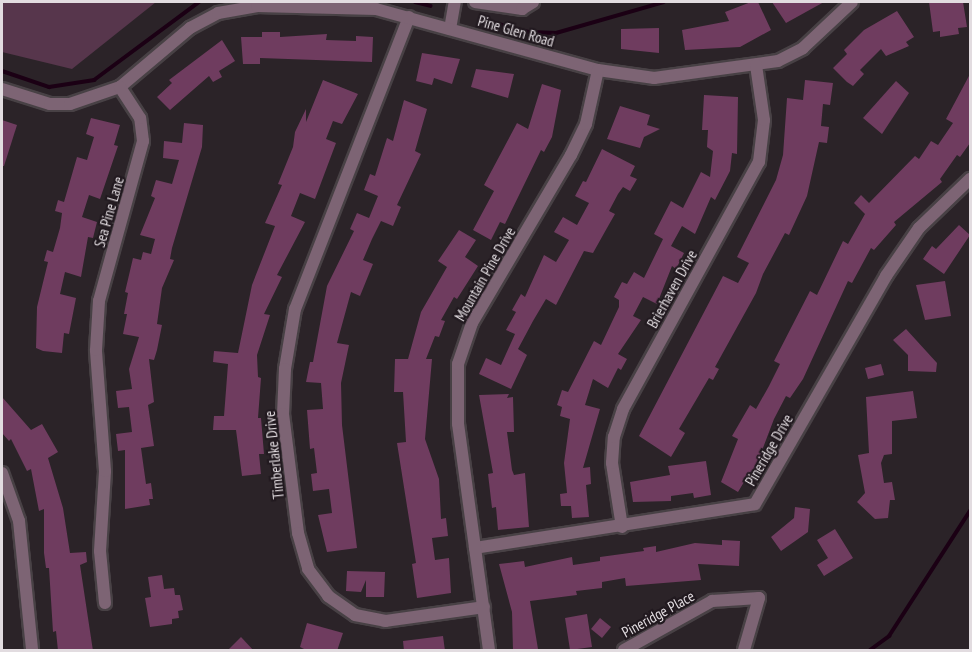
<!DOCTYPE html>
<html>
<head>
<meta charset="utf-8">
<style>
  body { margin:0 }
  #map { position:relative; width:972px; height:652px; overflow:hidden; background:#2b2328; font-family:"PT Sans Narrow",sans-serif }
  div>[style] { position:absolute }
  .green>* { inset:0; background:#57364c }
  .stream>* { height:4px; margin:-2px; padding:0 2px; transform-origin:2px; border-radius:2px; background:#1b0014 }
  .building>* { inset:0; background:#6f3c5f }
  .roads { filter:drop-shadow(2px 0 #484145) drop-shadow(-2px 0 #484145) drop-shadow(0 2px #484145) drop-shadow(0 -2px #484145) }
  .minor>* { height:12px; margin:-6px; padding:0 6px; transform-origin:6px; border-radius:6px; background:#7d6474 }
  span { translate:-50% -50%; white-space:nowrap; text-align:center; line-height:1.15; -webkit-text-stroke:4.5px #21191f; paint-order:stroke }
  .street-label { font-size:15px; color:#e2dce0 }
  .frame { position:absolute; inset:0; border:3px solid #e2dce0; pointer-events:none }
</style>
</head>
<body>
<div id="map">
  <div class="green">
    <div style="clip-path:polygon(2px 2px,156px 2px,72px 69px,2px 52px)"></div>
  </div>
  <div class="stream">
    <div style="left:415px;top:2px;width:16px;rotate:14deg"></div>
    <div style="left:480px;top:19px;width:51px;rotate:14.9deg"></div>
    <div style="left:529px;top:32px;width:27px;rotate:2deg"></div>
    <div style="left:556px;top:33px;width:112px;rotate:-16deg"></div>
    <div style="left:2px;top:71px;width:50px;rotate:18.8deg"></div>
    <div style="left:49px;top:87px;width:46px;rotate:-8.8deg"></div>
    <div style="left:94px;top:80px;width:131px;rotate:-36.6deg"></div>
    <div style="left:870px;top:650px;width:24px;rotate:-36deg"></div>
    <div style="left:889px;top:636px;width:149px;rotate:-57.1deg"></div>
  </div>
  <div class="building">
    <div style="clip-path:polygon(751px 2px,758px 2px,771px 30px,740px 47px,685px 50px,682px 30px,729px 21px,725px 12px)"></div>
    <div style="clip-path:polygon(772px 2px,824px 2px,786px 23px)"></div>
    <div style="clip-path:polygon(929px 2px,963px 2px,967px 27px,958px 28px,959px 34px,940px 37px,940px 31px,933px 32px)"></div>
    <div style="clip-path:polygon(897px 11px,914px 37px,906px 42px,909px 46px,886px 56px,881px 49px,860px 70px,864px 74px,853px 86px,847px 82px,833px 68px,847px 54px,844px 50px,864px 30px)"></div>
    <div style="clip-path:polygon(659px 28px,659px 53px,621px 49px,621px 29px)"></div>
    <div style="clip-path:polygon(262px 32px,280px 32px,280px 37px,327px 34px,326px 40px,356px 41px,356px 36px,373px 37px,372px 62px,260px 58px,260px 64px,243px 64px,241px 37px,262px 37px)"></div>
    <div style="clip-path:polygon(222px 40px,235px 61px,219px 71px,222px 77px,213px 82px,209px 76px,170px 110px,157px 97px,172px 83px,169px 80px)"></div>
    <div style="clip-path:polygon(422px 53px,460px 59px,452px 84px,434px 78px,432px 85px,416px 81px)"></div>
    <div style="clip-path:polygon(476px 69px,514px 74px,508px 98px,471px 87px)"></div>
    <div style="clip-path:polygon(970px 74px,970px 143px,960px 157px,957px 155px,940px 179px,942px 182px,894px 222px,896px 225px,874px 250px,871px 248px,852px 283px,848px 281px,803px 379px,790px 398px,786px 396px,774px 419px,753px 474px,750px 472px,738px 492px,721px 482px,738px 439px,732px 436px,750px 405px,756px 409px,769px 386px,780px 364px,774px 361px,810px 291px,817px 295px,843px 241px,848px 244px,865px 214px,854px 203px,861px 195px,869px 203px,915px 156px,919px 159px,931px 141px,938px 145px,953px 123px,946px 119px)"></div>
    <div style="clip-path:polygon(323px 80px,358px 94px,342px 124px,333px 121px,326px 139px,336px 143px,315px 199px,300px 193px,291px 216px,305px 222px,277px 275px,282px 277px,264px 314px,270px 315px,257px 355px,258px 377px,261px 378px,258px 418px,261px 418px,264px 454px,259px 454px,261px 474px,242px 476px,236px 430px,213px 430px,214px 416px,224px 416px,228px 364px,213px 362px,214px 351px,238px 353px,252px 285px,275px 226px,265px 223px,282px 185px,278px 184px,293px 147px,295px 132px,306px 109px,306px 122px)"></div>
    <div style="clip-path:polygon(805px 80px,833px 83px,830px 105px,823px 104px,821px 126px,829px 127px,827px 143px,819px 142px,807px 196px,789px 235px,785px 233px,763px 274px,756px 293px,715px 367px,719px 369px,713px 380px,709px 378px,679px 429px,685px 433px,671px 457px,639px 436px,723px 276px,738px 283px,749px 263px,737px 257px,776px 180px,783px 155px,787px 98px,803px 100px)"></div>
    <div style="clip-path:polygon(896px 81px,909px 93px,882px 134px,863px 118px)"></div>
    <div style="clip-path:polygon(542px 84px,561px 90px,552px 137px,544px 152px,541px 150px,505px 224px,500px 222px,491px 240px,473px 230px,494px 191px,484px 185px,517px 123px,528px 129px)"></div>
    <div style="clip-path:polygon(704px 95px,738px 97px,737px 154px,732px 153px,730px 171px,715px 200px,711px 197px,695px 234px,682px 226px,671px 246px,684px 253px,676px 269px,672px 266px,657px 304px,643px 297px,633px 316px,641px 320px,618px 354px,627px 359px,621px 370px,618px 368px,608px 388px,593px 379px,585px 405px,600px 409px,583px 468px,590px 467px,591px 484px,586px 485px,589px 517px,572px 518px,571px 506px,561px 506px,560px 494px,567px 493px,564px 463px,570px 419px,560px 416px,562px 407px,557px 405px,562px 390px,568px 392px,594px 341px,601px 345px,619px 307px,619px 300px,614px 297px,622px 282px,627px 284px,634px 272px,644px 278px,663px 239px,654px 234px,671px 201px,683px 208px,701px 172px,710px 177px,713px 151px,707px 147px,708px 130px,702px 130px)"></div>
    <div style="clip-path:polygon(404px 100px,427px 109px,415px 151px,421px 154px,397px 205px,401px 207px,393px 226px,381px 221px,372px 239px,363px 260px,373px 264px,360px 296px,351px 292px,337px 343px,349px 345px,341px 383px,342px 425px,357px 548px,327px 552px,318px 515px,332px 513px,329px 489px,313px 491px,311px 474px,317px 473px,314px 448px,310px 449px,307px 410px,323px 409px,321px 383px,306px 382px,310px 362px,313px 362px,327px 286px,354px 231px,350px 229px,357px 213px,369px 218px,378px 196px,364px 190px,370px 174px,375px 176px,387px 138px,393px 141px)"></div>
    <div style="clip-path:polygon(620px 106px,650px 115px,647px 125px,660px 129px,644px 137px,640px 148px,607px 139px)"></div>
    <div style="clip-path:polygon(91px 118px,120px 125px,114px 145px,118px 146px,100px 199px,89px 195px,82px 217px,97px 222px,93px 238px,88px 237px,81px 277px,65px 272px,60px 294px,76px 298px,69px 334px,64px 333px,62px 353px,43px 351px,36px 348px,37px 307px,48px 262px,44px 261px,47px 250px,53px 252px,60px 228px,62px 213px,55px 211px,58px 200px,64px 202px,77px 157px,87px 160px,94px 137px,86px 134px)"></div>
    <div style="clip-path:polygon(2px 120px,17px 125px,4px 166px,2px 166px)"></div>
    <div style="clip-path:polygon(184px 123px,203px 125px,202px 147px,172px 248px,170px 259px,174px 260px,162px 288px,157px 324px,162px 325px,157px 350px,154px 360px,149px 359px,154px 402px,148px 405px,154px 446px,141px 448px,146px 484px,151px 483px,153px 499px,149px 499px,150px 505px,125px 509px,125px 450px,118px 451px,116px 434px,132px 432px,129px 407px,118px 408px,116px 391px,132px 389px,129px 369px,139px 337px,123px 334px,127px 314px,124px 314px,128px 293px,125px 292px,133px 258px,141px 260px,143px 252px,151px 254px,155px 239px,140px 235px,155px 198px,151px 196px,156px 180px,172px 184px,179px 160px,163px 158px,164px 141px,182px 143px)"></div>
    <div style="clip-path:polygon(602px 149px,635px 166px,630px 176px,637px 179px,630px 191px,623px 187px,618px 194px,609px 211px,615px 214px,607px 228px,593px 253px,584px 251px,556px 305px,546px 299px,533px 321px,518px 349px,527px 355px,511px 389px,479px 374px,486px 358px,501px 365px,515px 334px,506px 330px,516px 312px,512px 310px,521px 294px,525px 297px,544px 255px,556px 262px,569px 240px,554px 232px,563px 217px,577px 225px,589px 203px,575px 196px,583px 181px,586px 182px)"></div>
    <div style="clip-path:polygon(959px 225px,970px 235px,944px 274px,923px 259px,932px 246px,936px 249px)"></div>
    <div style="clip-path:polygon(459px 230px,476px 240px,465px 257px,478px 266px,457px 299px,454px 297px,441px 320px,445px 321px,439px 337px,435px 336px,426px 359px,432px 359px,425px 439px,439px 479px,441px 519px,446px 518px,448px 536px,432px 538px,435px 560px,449px 558px,451px 593px,417px 598px,412px 564px,416px 563px,397px 443px,406px 442px,403px 392px,394px 392px,395px 359px,408px 359px,421px 312px,447px 267px,438px 261px)"></div>
    <div style="clip-path:polygon(945px 281px,951px 316px,925px 320px,916px 285px)"></div>
    <div style="clip-path:polygon(906px 329px,937px 363px,936px 372px,908px 371px,908px 355px,893px 340px)"></div>
    <div style="clip-path:polygon(881px 364px,884px 375px,868px 379px,865px 368px)"></div>
    <div style="clip-path:polygon(913px 391px,917px 418px,892px 421px,892px 454px,884px 455px,881px 463px,884px 483px,892px 482px,895px 500px,890px 500px,888px 518px,875px 519px,857px 502px,865px 493px,858px 455px,869px 453px,866px 397px)"></div>
    <div style="clip-path:polygon(509px 394px,507px 398px,513px 397px,514px 432px,507px 432px,512px 470px,514px 475px,525px 473px,529px 527px,498px 530px,496px 507px,492px 508px,488px 474px,493px 473px,479px 395px)"></div>
    <div style="clip-path:polygon(2px 397px,31px 430px,42px 424px,58px 452px,48px 458px,63px 508px,70px 553px,86px 552px,87px 562px,80px 565px,93px 651px,58px 651px,56px 631px,53px 632px,49px 568px,46px 568px,44px 553px,44px 509px,39px 511px,31px 469px,27px 471px,11px 439px,9px 441px,2px 433px)"></div>
    <div style="clip-path:polygon(706px 461px,711px 495px,694px 498px,693px 493px,671px 496px,671px 501px,633px 502px,630px 482px,670px 475px,668px 466px)"></div>
    <div style="clip-path:polygon(795px 507px,810px 509px,808px 532px,781px 551px,771px 537px,794px 518px)"></div>
    <div style="clip-path:polygon(835px 529px,853px 558px,824px 576px,817px 565px,828px 558px,817px 540px)"></div>
    <div style="clip-path:polygon(722px 540px,740px 541px,739px 566px,698px 564px,701px 580px,626px 586px,625px 578px,602px 582px,602px 588px,576px 591px,577px 595px,530px 601px,538px 649px,513px 651px,512px 612px,499px 564px,524px 561px,525px 567px,572px 557px,573px 565px,600px 561px,600px 557px,644px 551px,643px 548px,656px 546px,656px 552px,695px 543px,722px 545px)"></div>
    <div style="clip-path:polygon(347px 571px,385px 572px,384px 597px,366px 597px,366px 580px,361px 592px,346px 591px)"></div>
    <div style="clip-path:polygon(162px 575px,164px 589px,174px 588px,175px 595px,180px 595px,183px 610px,178px 611px,179px 618px,172px 619px,172px 624px,150px 627px,145px 598px,151px 597px,148px 577px)"></div>
    <div style="clip-path:polygon(587px 614px,592px 647px,570px 650px,565px 618px)"></div>
    <div style="clip-path:polygon(600px 618px,611px 627px,602px 638px,591px 629px)"></div>
    <div style="clip-path:polygon(307px 623px,343px 633px,337px 651px,308px 651px,300px 647px)"></div>
    <div style="clip-path:polygon(443px 636px,445px 651px,404px 651px,403px 641px)"></div>
    <div style="clip-path:polygon(241px 637px,254px 651px,227px 651px)"></div>
  </div>
  <div class="roads">
    <div class="minor">
      <div style="left:475px;top:2px;width:48px;rotate:8.5deg"></div>
      <div style="left:522px;top:9px;width:13px;rotate:-32deg"></div>
      <div style="left:409px;top:17px;width:313px;rotate:111.3deg"></div>
      <div style="left:295px;top:309px;width:61px;rotate:99.5deg"></div>
      <div style="left:285px;top:369px;width:45px;rotate:92.5deg"></div>
      <div style="left:283px;top:414px;width:120px;rotate:82.8deg"></div>
      <div style="left:298px;top:533px;width:37px;rotate:74deg"></div>
      <div style="left:308px;top:569px;width:34px;rotate:53deg"></div>
      <div style="left:328px;top:596px;width:33px;rotate:35deg"></div>
      <div style="left:355px;top:615px;width:31px;rotate:11deg"></div>
      <div style="left:385px;top:621px;width:100px;rotate:-8deg"></div>
      <div style="left:450px;top:29px;width:27px;rotate:-80deg"></div>
      <div style="left:2px;top:89px;width:50px;rotate:17.4deg"></div>
      <div style="left:50px;top:104px;width:20px"></div>
      <div style="left:70px;top:104px;width:53px;rotate:-18.8deg"></div>
      <div style="left:120px;top:87px;width:92px;rotate:-40.1deg"></div>
      <div style="left:190px;top:28px;width:32px;rotate:-28deg"></div>
      <div style="left:218px;top:13px;width:40px;rotate:-10deg"></div>
      <div style="left:257px;top:6px;width:119px;rotate:1.4deg"></div>
      <div style="left:376px;top:9px;width:230px;rotate:15.4deg"></div>
      <div style="left:598px;top:70px;width:57px;rotate:8.1deg"></div>
      <div style="left:654px;top:78px;width:125px;rotate:-7.8deg"></div>
      <div style="left:778px;top:61px;width:28px;rotate:-27deg"></div>
      <div style="left:803px;top:48px;width:67px;rotate:-43.2deg"></div>
      <div style="left:2px;top:473px;width:51px;rotate:70.5deg"></div>
      <div style="left:19px;top:521px;width:130px;rotate:84.2deg"></div>
      <div style="left:622px;top:527px;width:65px;rotate:-98.9deg"></div>
      <div style="left:612px;top:463px;width:26px;rotate:-86deg"></div>
      <div style="left:614px;top:437px;width:29px;rotate:-72deg"></div>
      <div style="left:623px;top:409px;width:282px;rotate:-61.2deg"></div>
      <div style="left:759px;top:162px;width:42px;rotate:-83.2deg"></div>
      <div style="left:764px;top:120px;width:56px;rotate:-98.3deg"></div>
      <div style="left:475px;top:548px;width:283px;rotate:-8.9deg"></div>
      <div style="left:755px;top:504px;width:263px;rotate:-60.1deg"></div>
      <div style="left:886px;top:276px;width:58px;rotate:-55.5deg"></div>
      <div style="left:919px;top:228px;width:71px;rotate:-43.9deg"></div>
      <div style="left:105px;top:603px;width:52px;rotate:-95.5deg"></div>
      <div style="left:100px;top:551px;width:80px;rotate:-86.4deg"></div>
      <div style="left:105px;top:471px;width:121px;rotate:-94.3deg"></div>
      <div style="left:96px;top:350px;width:49px;rotate:-86.5deg"></div>
      <div style="left:99px;top:301px;width:166px;rotate:-74.6deg"></div>
      <div style="left:143px;top:141px;width:23px;rotate:-97deg"></div>
      <div style="left:140px;top:118px;width:37px;rotate:-123deg"></div>
      <div style="left:489px;top:650px;width:228px;rotate:-97.8deg"></div>
      <div style="left:458px;top:424px;width:60px;rotate:-90deg"></div>
      <div style="left:458px;top:364px;width:43px;rotate:-71.1deg"></div>
      <div style="left:472px;top:323px;width:195px;rotate:-59.5deg"></div>
      <div style="left:571px;top:155px;width:34px;rotate:-64deg"></div>
      <div style="left:586px;top:124px;width:55px;rotate:-77.5deg"></div>
      <div style="left:624px;top:650px;width:101px;rotate:-29.1deg"></div>
      <div style="left:712px;top:601px;width:47px;rotate:-3.7deg"></div>
      <div style="left:759px;top:598px;width:54px;rotate:106.1deg"></div>
    </div>
  </div>
  <div class="street-label">
    <span style="left:516px;top:31px;rotate:16deg">Pine Glen Road</span>
    <span style="left:109px;top:212px;rotate:-74deg">Sea Pine Lane</span>
    <span style="left:485px;top:274px;rotate:-60deg">Mountain Pine Drive</span>
    <span style="left:672px;top:289px;rotate:-61deg">Brierhaven Drive</span>
    <span style="left:769px;top:450px;rotate:-60deg">Pineridge Drive</span>
    <span style="left:274px;top:455px;rotate:-96deg">Timberlake Drive</span>
    <span style="left:658px;top:614px;rotate:-29deg">Pineridge Place</span>
  </div>
  <div class="frame"></div>
</div>
</body>
</html>
